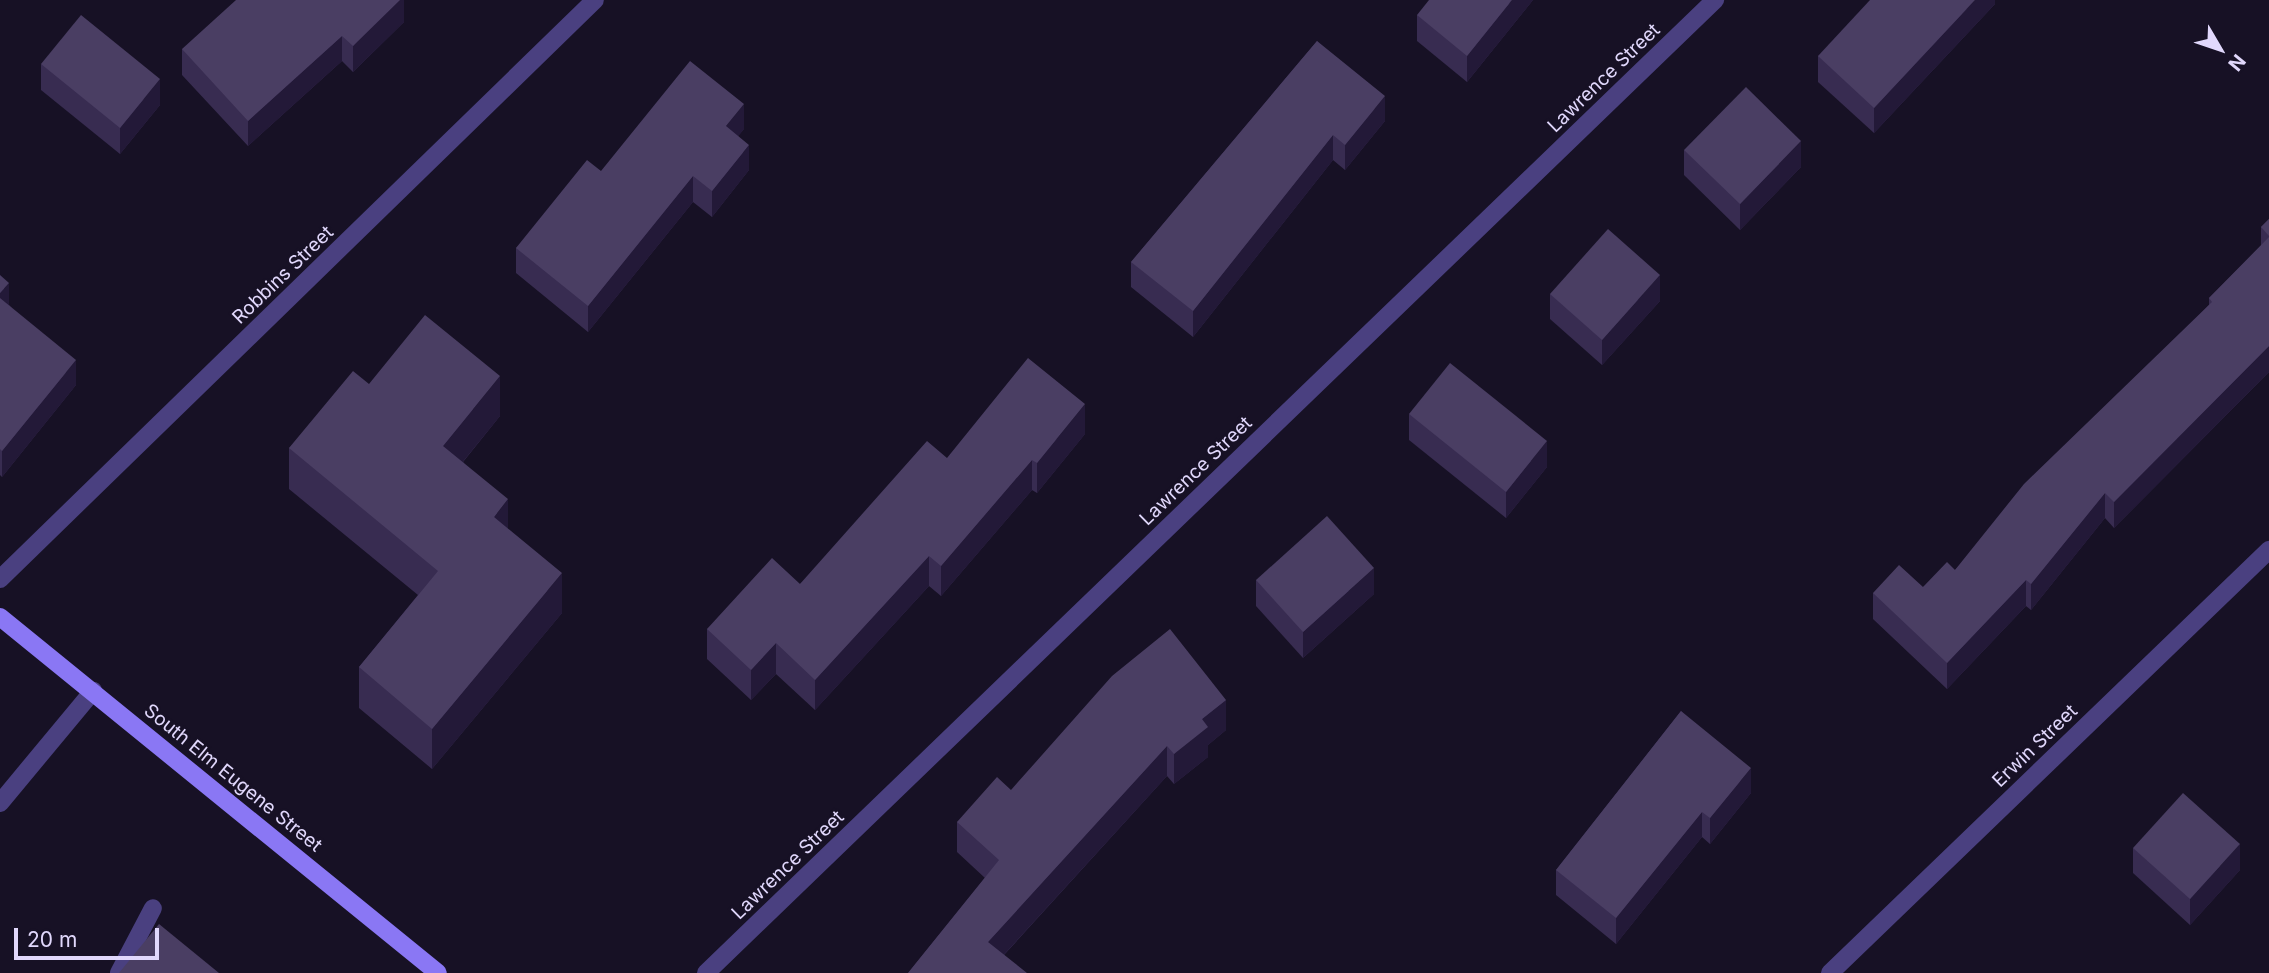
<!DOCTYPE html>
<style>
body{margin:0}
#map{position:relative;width:2269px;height:973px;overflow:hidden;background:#171125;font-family:Inter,sans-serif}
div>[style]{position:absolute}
.service>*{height:18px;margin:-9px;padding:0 9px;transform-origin:9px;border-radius:9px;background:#4a4080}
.minor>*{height:18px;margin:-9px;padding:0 9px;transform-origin:9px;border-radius:9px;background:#4a4080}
.secondary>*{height:18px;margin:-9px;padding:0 9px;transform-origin:9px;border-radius:9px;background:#8a77f4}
.wall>*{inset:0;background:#382c51}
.shaded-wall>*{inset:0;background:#231938}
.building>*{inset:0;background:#4a3e63}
span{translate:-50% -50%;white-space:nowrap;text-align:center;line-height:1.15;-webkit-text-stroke:5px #171125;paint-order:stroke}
.street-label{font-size:19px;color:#e1d8fc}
.north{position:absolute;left:2185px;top:14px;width:70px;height:70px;-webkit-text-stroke:5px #171125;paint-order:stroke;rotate:129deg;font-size:19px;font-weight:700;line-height:28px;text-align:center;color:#e1d8fc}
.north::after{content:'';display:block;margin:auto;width:24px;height:32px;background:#e1d8fc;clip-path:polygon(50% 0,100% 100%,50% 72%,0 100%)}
.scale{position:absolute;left:14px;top:928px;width:145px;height:32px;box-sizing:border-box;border:4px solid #e1d8fc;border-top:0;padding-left:9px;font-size:21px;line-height:24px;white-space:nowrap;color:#e1d8fc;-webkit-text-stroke:5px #171125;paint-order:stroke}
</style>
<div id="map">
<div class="service">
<div style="left:119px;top:973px;width:73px;rotate:-62.4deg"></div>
</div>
<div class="minor">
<div style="left:0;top:579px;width:830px;rotate:-44.22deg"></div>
<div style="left:0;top:803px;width:146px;rotate:-50.3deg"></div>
<div style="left:706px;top:973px;width:1402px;rotate:-43.96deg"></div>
<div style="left:1830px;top:973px;width:610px;rotate:-43.94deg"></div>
</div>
<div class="secondary">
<div style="left:0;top:617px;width:564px;rotate:39.1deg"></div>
</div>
<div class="wall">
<div style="clip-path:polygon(404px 0,404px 22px,353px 72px,342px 61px,248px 146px,182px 75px,182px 49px)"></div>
<div style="clip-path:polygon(1533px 0,1467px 82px,1417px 41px,1417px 15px)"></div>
<div style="clip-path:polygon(1995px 0,1995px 4px,1874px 133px,1818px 82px,1818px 56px)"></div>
<div style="clip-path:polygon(1317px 41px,1385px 121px,1345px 170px,1333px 160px,1193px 337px,1131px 287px,1131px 262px)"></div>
<div style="clip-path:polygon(41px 64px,160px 105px,120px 154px,41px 90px)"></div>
<div style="clip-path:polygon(744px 129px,738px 136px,749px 170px,712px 217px,693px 202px,588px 332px,516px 273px,516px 248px,601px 171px)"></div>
<div style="clip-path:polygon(1684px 150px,1801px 167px,1740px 230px,1684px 175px)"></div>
<div style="clip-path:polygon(2269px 219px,2269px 372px,2114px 528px,2105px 518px,2031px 610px,2026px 606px,1947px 689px,1873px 619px,1873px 593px,1923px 587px,1955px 570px,2209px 305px,2209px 298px,2261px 246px,2261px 227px)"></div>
<div style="clip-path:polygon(0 275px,9px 305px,76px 385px,2px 477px,0 475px)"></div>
<div style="clip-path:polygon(1550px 294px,1660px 301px,1602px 365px,1550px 319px)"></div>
<div style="clip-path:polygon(369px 384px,500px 416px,463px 462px,508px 529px,562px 613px,432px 769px,359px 708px,359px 667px,418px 595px,289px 489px,289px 448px)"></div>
<div style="clip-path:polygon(1409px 414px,1547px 467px,1506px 518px,1409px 440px)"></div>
<div style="clip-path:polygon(1085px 434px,1037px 493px,1032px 490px,941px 596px,929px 586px,815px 710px,776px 674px,751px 700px,707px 659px,707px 629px,800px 584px,947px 458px)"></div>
<div style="clip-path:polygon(1256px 580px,1374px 594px,1303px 658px,1256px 606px)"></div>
<div style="clip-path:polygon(1226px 700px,1226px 730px,1208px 745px,1208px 757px,1174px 784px,1167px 776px,1004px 955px,908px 973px,985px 878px,957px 852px,957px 822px,1011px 790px)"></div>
<div style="clip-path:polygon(1681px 711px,1751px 793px,1710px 844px,1702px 837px,1616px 944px,1556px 895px,1556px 870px)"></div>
<div style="clip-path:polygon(2133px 848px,2240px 870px,2190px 925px,2133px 873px)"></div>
</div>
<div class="shaded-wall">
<div style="clip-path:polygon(392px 0,404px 0,404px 22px,353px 72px,353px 46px)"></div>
<div style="clip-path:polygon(1512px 0,1533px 0,1467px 82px,1467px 56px)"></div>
<div style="clip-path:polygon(1975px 0,1995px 0,1995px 4px,1874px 133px,1874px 108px)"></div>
<div style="clip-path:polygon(342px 36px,342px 61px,248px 146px,248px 121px)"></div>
<div style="clip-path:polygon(160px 79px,160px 105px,120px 154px,120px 128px)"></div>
<div style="clip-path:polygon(1385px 96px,1385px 121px,1345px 170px,1345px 145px)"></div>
<div style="clip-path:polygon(744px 104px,744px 129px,726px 151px,726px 126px)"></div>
<div style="clip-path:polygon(1333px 135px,1333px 160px,1193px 337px,1193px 311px)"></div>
<div style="clip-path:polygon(1801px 141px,1801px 167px,1740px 230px,1740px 204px)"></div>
<div style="clip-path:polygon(749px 145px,749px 170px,712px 217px,712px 191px)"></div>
<div style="clip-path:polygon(693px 176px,693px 202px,588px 332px,588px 306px)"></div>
<div style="clip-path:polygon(1660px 275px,1660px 301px,1602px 365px,1602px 340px)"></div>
<div style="clip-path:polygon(9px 283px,9px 308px,0 319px,0 293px)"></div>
<div style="clip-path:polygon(2269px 346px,2269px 372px,2114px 528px,2114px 502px)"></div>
<div style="clip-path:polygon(76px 360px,76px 385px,2px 477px,2px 451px)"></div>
<div style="clip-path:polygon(500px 376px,500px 416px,443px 486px,443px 446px)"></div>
<div style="clip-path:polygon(1085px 404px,1085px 434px,1037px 493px,1037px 463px)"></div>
<div style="clip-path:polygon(1547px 441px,1547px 467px,1506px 518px,1506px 492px)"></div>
<div style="clip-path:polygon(1032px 460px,1032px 490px,941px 596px,941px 566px)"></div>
<div style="clip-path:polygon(2105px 493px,2105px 518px,2031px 610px,2031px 584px)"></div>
<div style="clip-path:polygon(508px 499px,508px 540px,494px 517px)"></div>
<div style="clip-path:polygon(929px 556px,929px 586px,815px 710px,815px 680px)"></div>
<div style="clip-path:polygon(1374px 568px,1374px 594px,1303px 658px,1303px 632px)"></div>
<div style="clip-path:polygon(562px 573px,562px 613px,432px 769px,432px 729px)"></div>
<div style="clip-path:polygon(2026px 580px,2026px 606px,1947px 689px,1947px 663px)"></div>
<div style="clip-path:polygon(776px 643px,776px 674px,751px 700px,751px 670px)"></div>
<div style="clip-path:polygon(1226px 700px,1226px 730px,1208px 745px,1208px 757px,1174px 784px,1174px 754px,1202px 719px)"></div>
<div style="clip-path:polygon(1167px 746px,1167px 776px,988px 972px,988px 942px)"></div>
<div style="clip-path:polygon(1751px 768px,1751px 793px,1710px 844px,1710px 818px)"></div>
<div style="clip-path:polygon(1702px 812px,1702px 837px,1616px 944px,1616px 918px)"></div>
<div style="clip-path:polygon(2240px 844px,2240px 870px,2190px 925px,2190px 899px)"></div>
</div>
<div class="building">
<div style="clip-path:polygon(236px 0,400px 0,353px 46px,342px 36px,248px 121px,182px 49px)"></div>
<div style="clip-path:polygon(1429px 0,1512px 0,1467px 56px,1417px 15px)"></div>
<div style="clip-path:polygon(1870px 0,1975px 0,1874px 108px,1818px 56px)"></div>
<div style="clip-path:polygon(81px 15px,160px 79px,120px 128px,41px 64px)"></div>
<div style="clip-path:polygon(1317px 41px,1385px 96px,1345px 145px,1333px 135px,1193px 311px,1131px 262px)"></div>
<div style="clip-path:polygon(690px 61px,744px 104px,726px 126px,749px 145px,712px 191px,693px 176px,588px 306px,516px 248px,587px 160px,601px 171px)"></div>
<div style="clip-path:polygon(1746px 87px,1801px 141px,1740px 204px,1684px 150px)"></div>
<div style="clip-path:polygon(2269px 219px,2269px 236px,2261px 227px)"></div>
<div style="clip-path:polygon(1608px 229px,1660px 275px,1602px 340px,1550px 294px)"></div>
<div style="clip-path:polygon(2269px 237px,2269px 346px,2114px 502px,2105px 493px,2031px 584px,2026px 580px,1947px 663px,1873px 593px,1899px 565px,1923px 587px,1947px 562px,1955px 570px,2024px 484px,2212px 302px,2209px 298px)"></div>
<div style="clip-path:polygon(0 275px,9px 283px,0 293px)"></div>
<div style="clip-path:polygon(0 298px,76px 360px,2px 451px,0 449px)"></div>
<div style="clip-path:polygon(425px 315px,500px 376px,443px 446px,508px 499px,494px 517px,562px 573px,432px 729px,359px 667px,438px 571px,289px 448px,353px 371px,369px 384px)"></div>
<div style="clip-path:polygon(1028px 358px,1085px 404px,1037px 463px,1032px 460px,941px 566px,929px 556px,815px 680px,776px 643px,751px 670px,707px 629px,772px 558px,800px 584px,927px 441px,947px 458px)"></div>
<div style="clip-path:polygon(1450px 363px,1547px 441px,1506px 492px,1409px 414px)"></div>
<div style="clip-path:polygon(1327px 516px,1374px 568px,1303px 632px,1256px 580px)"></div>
<div style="clip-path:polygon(1170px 629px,1226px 700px,1202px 719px,1208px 727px,1174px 754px,1167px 746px,988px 942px,1027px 973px,908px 973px,999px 860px,957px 822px,997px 777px,1011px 790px,1112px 676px)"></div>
<div style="clip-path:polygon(1681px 711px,1751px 768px,1710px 818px,1702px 812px,1616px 918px,1556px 870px)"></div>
<div style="clip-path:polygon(2183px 793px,2240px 844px,2190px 899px,2133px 848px)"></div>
<div style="clip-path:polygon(159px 924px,219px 973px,119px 973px)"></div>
</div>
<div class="street-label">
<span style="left:1604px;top:78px;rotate:-44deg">Lawrence Street</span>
<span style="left:283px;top:275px;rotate:-44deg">Robbins Street</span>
<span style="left:1196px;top:471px;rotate:-44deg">Lawrence Street</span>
<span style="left:2035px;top:746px;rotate:-44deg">Erwin Street</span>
<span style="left:233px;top:778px;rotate:39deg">South Elm Eugene Street</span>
<span style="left:788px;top:865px;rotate:-44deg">Lawrence Street</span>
</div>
<div class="north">N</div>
<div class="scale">20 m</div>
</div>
